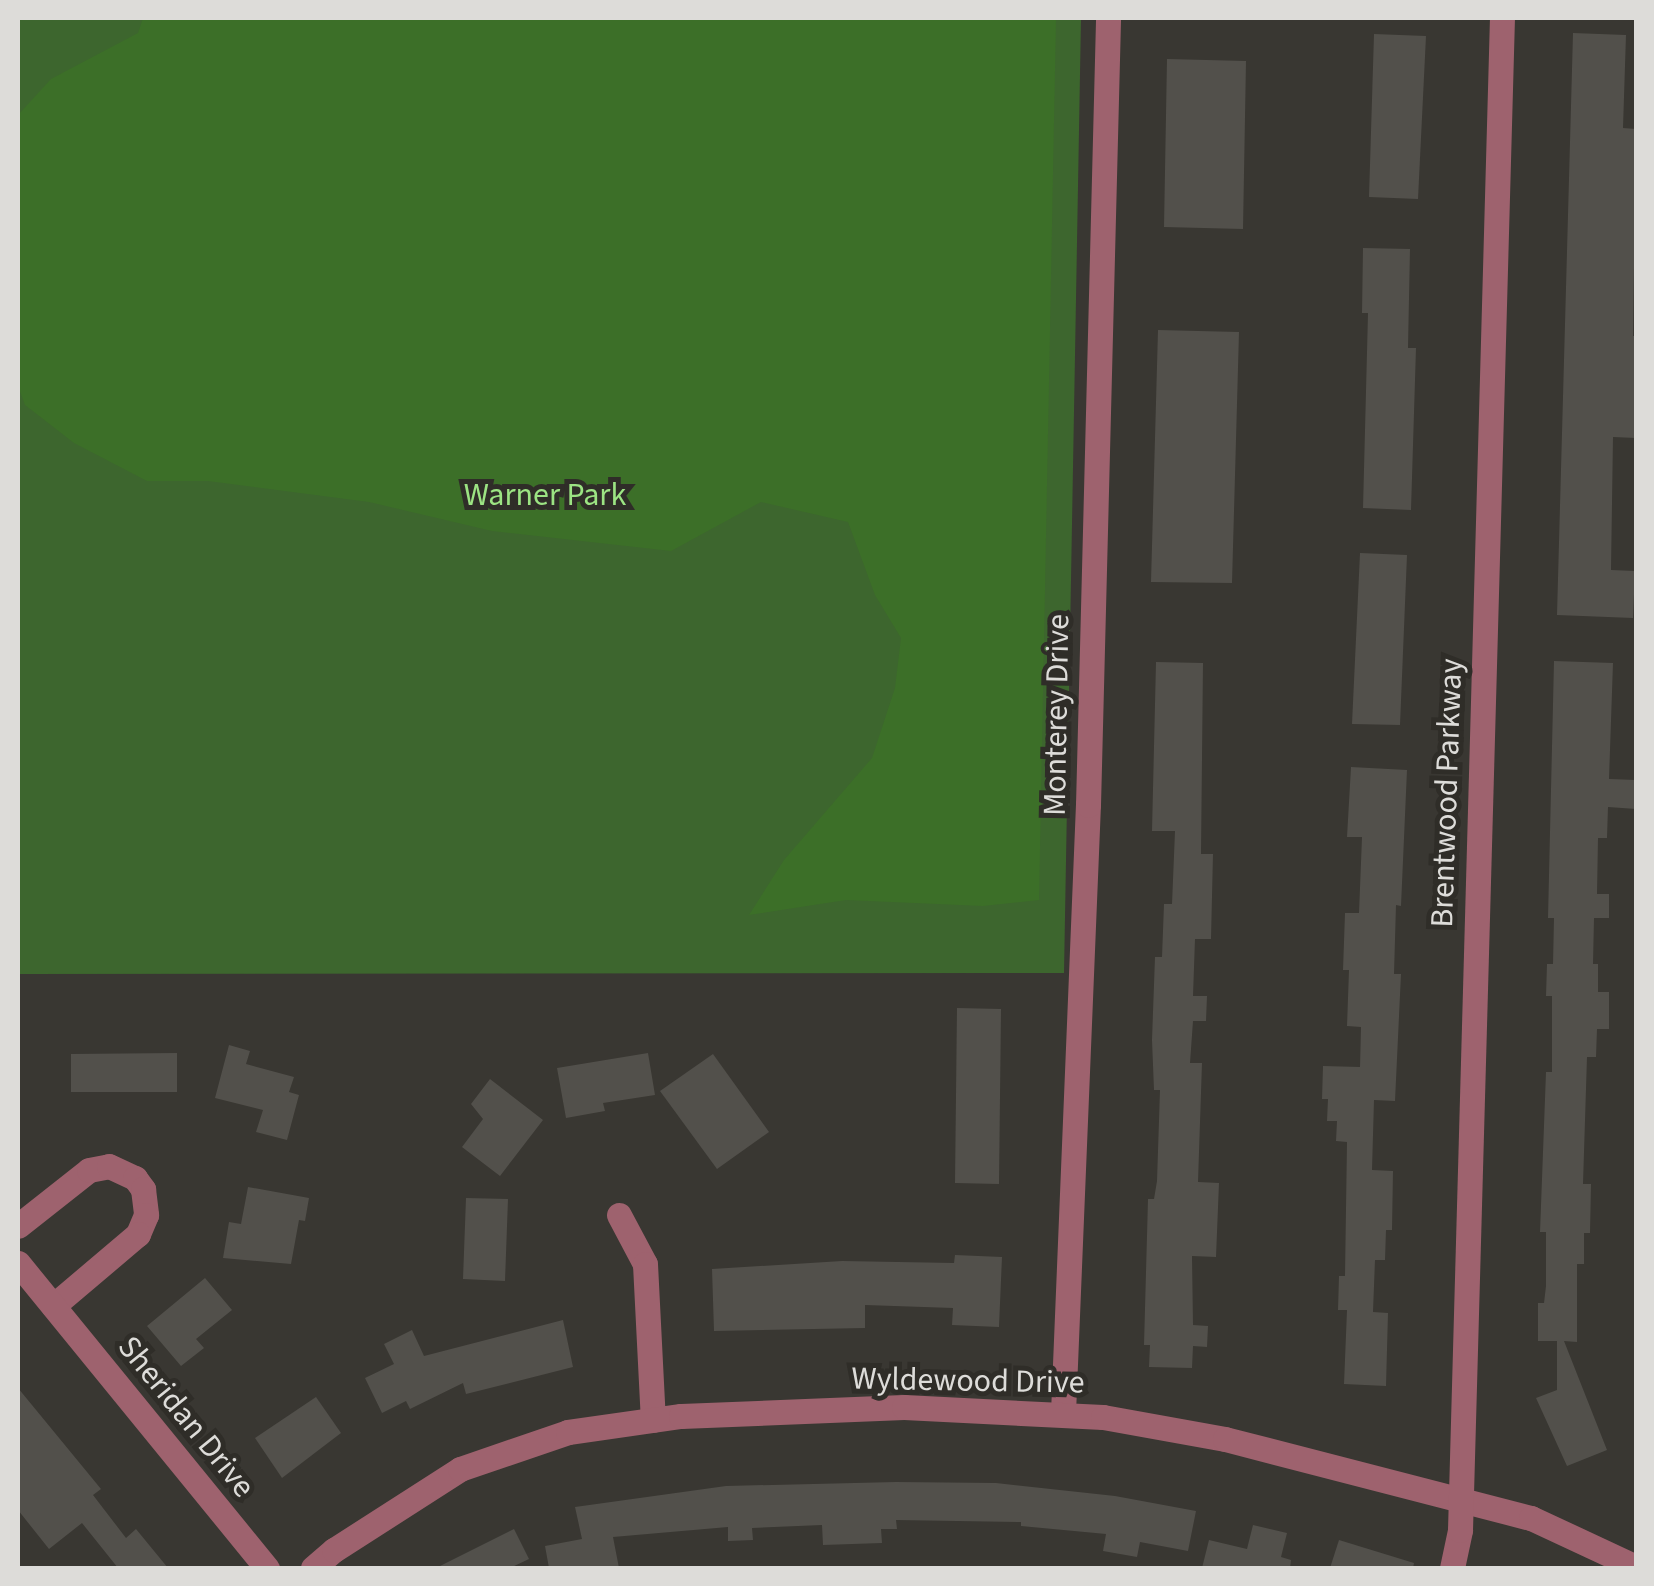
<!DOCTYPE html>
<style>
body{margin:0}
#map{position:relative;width:1654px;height:1586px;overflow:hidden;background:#393732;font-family:"Source Sans 3",sans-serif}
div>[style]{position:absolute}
.green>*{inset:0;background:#3d662e}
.forest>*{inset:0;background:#3c6f28}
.building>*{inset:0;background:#52504b}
.minor>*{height:25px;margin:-12.5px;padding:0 12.5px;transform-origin:12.5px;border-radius:12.5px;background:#9e626e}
span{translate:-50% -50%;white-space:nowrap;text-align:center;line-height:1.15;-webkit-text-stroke:10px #2f2d28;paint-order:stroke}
.park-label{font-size:32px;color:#9ce483}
.street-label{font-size:32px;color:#dddcd9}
.frame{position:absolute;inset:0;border:20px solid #dddcd9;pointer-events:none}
</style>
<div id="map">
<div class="green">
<div style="clip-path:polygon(18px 18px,1081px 18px,1064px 973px,18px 974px)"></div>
</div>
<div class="forest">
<div style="clip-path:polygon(143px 18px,1056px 18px,1039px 900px,983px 906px,846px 900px,749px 915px,784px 860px,872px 758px,895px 688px,901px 638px,875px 595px,848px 522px,761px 502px,671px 551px,492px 531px,369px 502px,208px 481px,147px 481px,74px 443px,25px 405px,18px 386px,18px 115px,51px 79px,138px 33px)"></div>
</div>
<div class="building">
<div style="clip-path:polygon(1573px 33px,1626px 35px,1623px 128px,1636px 129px,1633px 336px,1636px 336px,1636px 438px,1613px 437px,1611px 570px,1635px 571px,1633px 618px,1557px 615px)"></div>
<div style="clip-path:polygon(1374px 34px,1426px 36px,1418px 199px,1369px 197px)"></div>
<div style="clip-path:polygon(1167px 59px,1246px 61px,1243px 229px,1164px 227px)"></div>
<div style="clip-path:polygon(1363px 248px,1410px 249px,1408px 348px,1416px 348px,1411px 510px,1363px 508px,1368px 313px,1362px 313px)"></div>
<div style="clip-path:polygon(1158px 330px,1239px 332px,1232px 583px,1151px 582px)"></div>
<div style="clip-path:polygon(1360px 553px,1407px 555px,1400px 725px,1352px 724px)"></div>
<div style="clip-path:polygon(1554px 661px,1613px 663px,1609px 779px,1636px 780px,1636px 809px,1608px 807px,1607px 838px,1598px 838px,1597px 894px,1609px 894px,1609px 918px,1594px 918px,1593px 964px,1598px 964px,1598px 992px,1609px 992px,1609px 1029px,1597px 1029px,1596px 1057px,1587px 1057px,1583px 1184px,1591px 1184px,1590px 1233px,1584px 1233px,1584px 1264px,1577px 1264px,1577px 1342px,1564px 1341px,1607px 1450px,1567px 1466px,1536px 1398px,1557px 1390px,1557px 1341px,1538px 1341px,1538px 1303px,1544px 1303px,1546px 1286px,1546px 1232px,1540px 1232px,1546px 1072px,1552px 1072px,1552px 996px,1546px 996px,1547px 964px,1553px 964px,1554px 918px,1548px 918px)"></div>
<div style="clip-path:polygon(1156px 662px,1203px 663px,1201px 854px,1213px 854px,1211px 939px,1195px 939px,1193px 996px,1207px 996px,1206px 1021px,1193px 1021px,1190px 1063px,1202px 1063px,1198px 1182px,1219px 1183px,1216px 1257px,1192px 1256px,1193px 1325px,1208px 1326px,1207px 1347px,1193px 1346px,1192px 1368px,1149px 1367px,1150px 1345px,1144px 1345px,1148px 1199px,1154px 1199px,1157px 1181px,1160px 1090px,1154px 1090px,1152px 1040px,1155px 957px,1162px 957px,1164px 904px,1172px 904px,1175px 831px,1152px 831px)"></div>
<div style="clip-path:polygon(1351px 767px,1407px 770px,1401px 906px,1396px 905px,1394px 974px,1401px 974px,1395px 1101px,1374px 1100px,1372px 1170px,1393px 1171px,1392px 1230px,1386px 1230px,1385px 1260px,1375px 1260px,1373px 1312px,1388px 1313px,1386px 1386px,1344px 1384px,1347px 1310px,1338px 1310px,1339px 1276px,1345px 1276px,1347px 1142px,1336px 1141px,1337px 1121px,1327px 1121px,1328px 1099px,1322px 1099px,1323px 1066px,1360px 1067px,1361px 1027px,1347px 1026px,1349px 970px,1343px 970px,1345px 913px,1359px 913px,1362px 837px,1347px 837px)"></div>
<div style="clip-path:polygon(957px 1008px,1001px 1009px,999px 1184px,955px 1183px)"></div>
<div style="clip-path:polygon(229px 1045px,250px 1051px,246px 1064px,294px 1077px,289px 1092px,299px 1095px,287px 1140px,256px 1132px,263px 1110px,215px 1098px)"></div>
<div style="clip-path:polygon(177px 1053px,177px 1092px,71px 1092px,71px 1054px)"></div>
<div style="clip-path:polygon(648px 1053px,655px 1095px,603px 1103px,605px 1111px,566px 1118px,557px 1068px)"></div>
<div style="clip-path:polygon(713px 1054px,769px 1132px,717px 1169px,660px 1091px)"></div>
<div style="clip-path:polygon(490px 1079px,543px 1120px,500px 1176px,462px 1147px,483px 1119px,471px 1104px)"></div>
<div style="clip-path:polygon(248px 1187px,309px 1198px,305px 1221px,299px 1220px,291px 1264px,223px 1258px,229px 1222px,241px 1224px)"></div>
<div style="clip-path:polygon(466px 1198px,508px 1199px,505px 1281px,463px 1279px)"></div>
<div style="clip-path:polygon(955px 1255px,1002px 1257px,999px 1327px,952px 1325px,953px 1308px,865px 1305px,865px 1328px,714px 1331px,712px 1269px,842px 1261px,954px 1263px)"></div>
<div style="clip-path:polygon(205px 1278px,232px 1310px,196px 1339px,204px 1348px,181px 1366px,147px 1326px)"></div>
<div style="clip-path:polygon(563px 1320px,573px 1367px,466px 1394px,463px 1383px,410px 1409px,406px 1401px,382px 1413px,365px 1378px,394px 1364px,384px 1344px,412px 1330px,424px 1356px)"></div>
<div style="clip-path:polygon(18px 1388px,101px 1489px,93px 1495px,126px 1538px,136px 1529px,168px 1568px,118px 1568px,82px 1523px,49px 1549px,18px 1510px)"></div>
<div style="clip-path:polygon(316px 1397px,341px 1433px,282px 1478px,255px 1438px)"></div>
<div style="clip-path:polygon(896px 1482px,996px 1483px,1115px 1496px,1196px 1511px,1188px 1551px,1140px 1542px,1137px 1557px,1103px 1551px,1106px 1534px,1021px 1526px,1021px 1522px,896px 1520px,897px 1529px,881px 1529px,882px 1543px,823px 1545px,822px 1525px,752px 1528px,753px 1540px,728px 1541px,728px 1527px,613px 1537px,619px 1568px,549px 1568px,545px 1546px,582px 1539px,575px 1507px,726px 1486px)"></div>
<div style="clip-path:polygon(1253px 1525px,1287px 1533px,1281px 1557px,1291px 1560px,1290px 1568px,1202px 1568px,1209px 1540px,1247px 1549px)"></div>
<div style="clip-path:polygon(514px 1529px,529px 1559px,510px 1568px,436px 1568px)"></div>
<div style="clip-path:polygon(1339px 1540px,1414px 1563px,1413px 1568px,1330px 1568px)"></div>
</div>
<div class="minor">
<div style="left:619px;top:1215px;width:55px;rotate:62deg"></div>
<div style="left:645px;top:1264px;width:156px;rotate:87.1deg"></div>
<div style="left:18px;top:1226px;width:90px;rotate:-38.3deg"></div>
<div style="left:89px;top:1170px;width:20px;rotate:-11deg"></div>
<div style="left:109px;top:1166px;width:29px;rotate:25deg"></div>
<div style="left:135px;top:1178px;width:14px;rotate:54deg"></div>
<div style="left:143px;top:1189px;width:26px;rotate:83deg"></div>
<div style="left:146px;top:1215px;width:21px;rotate:113deg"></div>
<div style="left:138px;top:1234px;width:111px;rotate:139.7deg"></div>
<div style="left:18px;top:1263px;width:394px;rotate:50.8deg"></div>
<div style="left:1063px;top:1413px;width:609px;rotate:-87.65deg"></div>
<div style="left:1088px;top:805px;width:787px;rotate:-88.54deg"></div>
<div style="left:313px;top:1568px;width:28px;rotate:-41deg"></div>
<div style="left:334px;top:1550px;width:150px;rotate:-32.7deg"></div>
<div style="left:460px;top:1469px;width:114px;rotate:-18.9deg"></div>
<div style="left:568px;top:1432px;width:114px;rotate:-8.1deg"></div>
<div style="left:681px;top:1416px;width:223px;rotate:-2.3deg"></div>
<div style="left:904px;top:1407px;width:199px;rotate:2.9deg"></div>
<div style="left:1103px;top:1417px;width:124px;rotate:10.2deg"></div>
<div style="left:1225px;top:1439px;width:316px;rotate:14.5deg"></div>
<div style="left:1531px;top:1518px;width:116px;rotate:25deg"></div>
<div style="left:1452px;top:1568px;width:39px;rotate:-78deg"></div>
<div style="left:1460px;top:1530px;width:1513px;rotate:-88.41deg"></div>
</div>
<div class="park-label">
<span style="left:545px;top:495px">Warner Park</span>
</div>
<div class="street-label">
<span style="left:1057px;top:715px;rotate:-89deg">Monterey Drive</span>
<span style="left:1447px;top:793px;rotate:-88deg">Brentwood Parkway</span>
<span style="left:968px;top:1381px;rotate:1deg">Wyldewood Drive</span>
<span style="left:186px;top:1417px;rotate:51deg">Sheridan Drive</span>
</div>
<div class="frame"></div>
</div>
